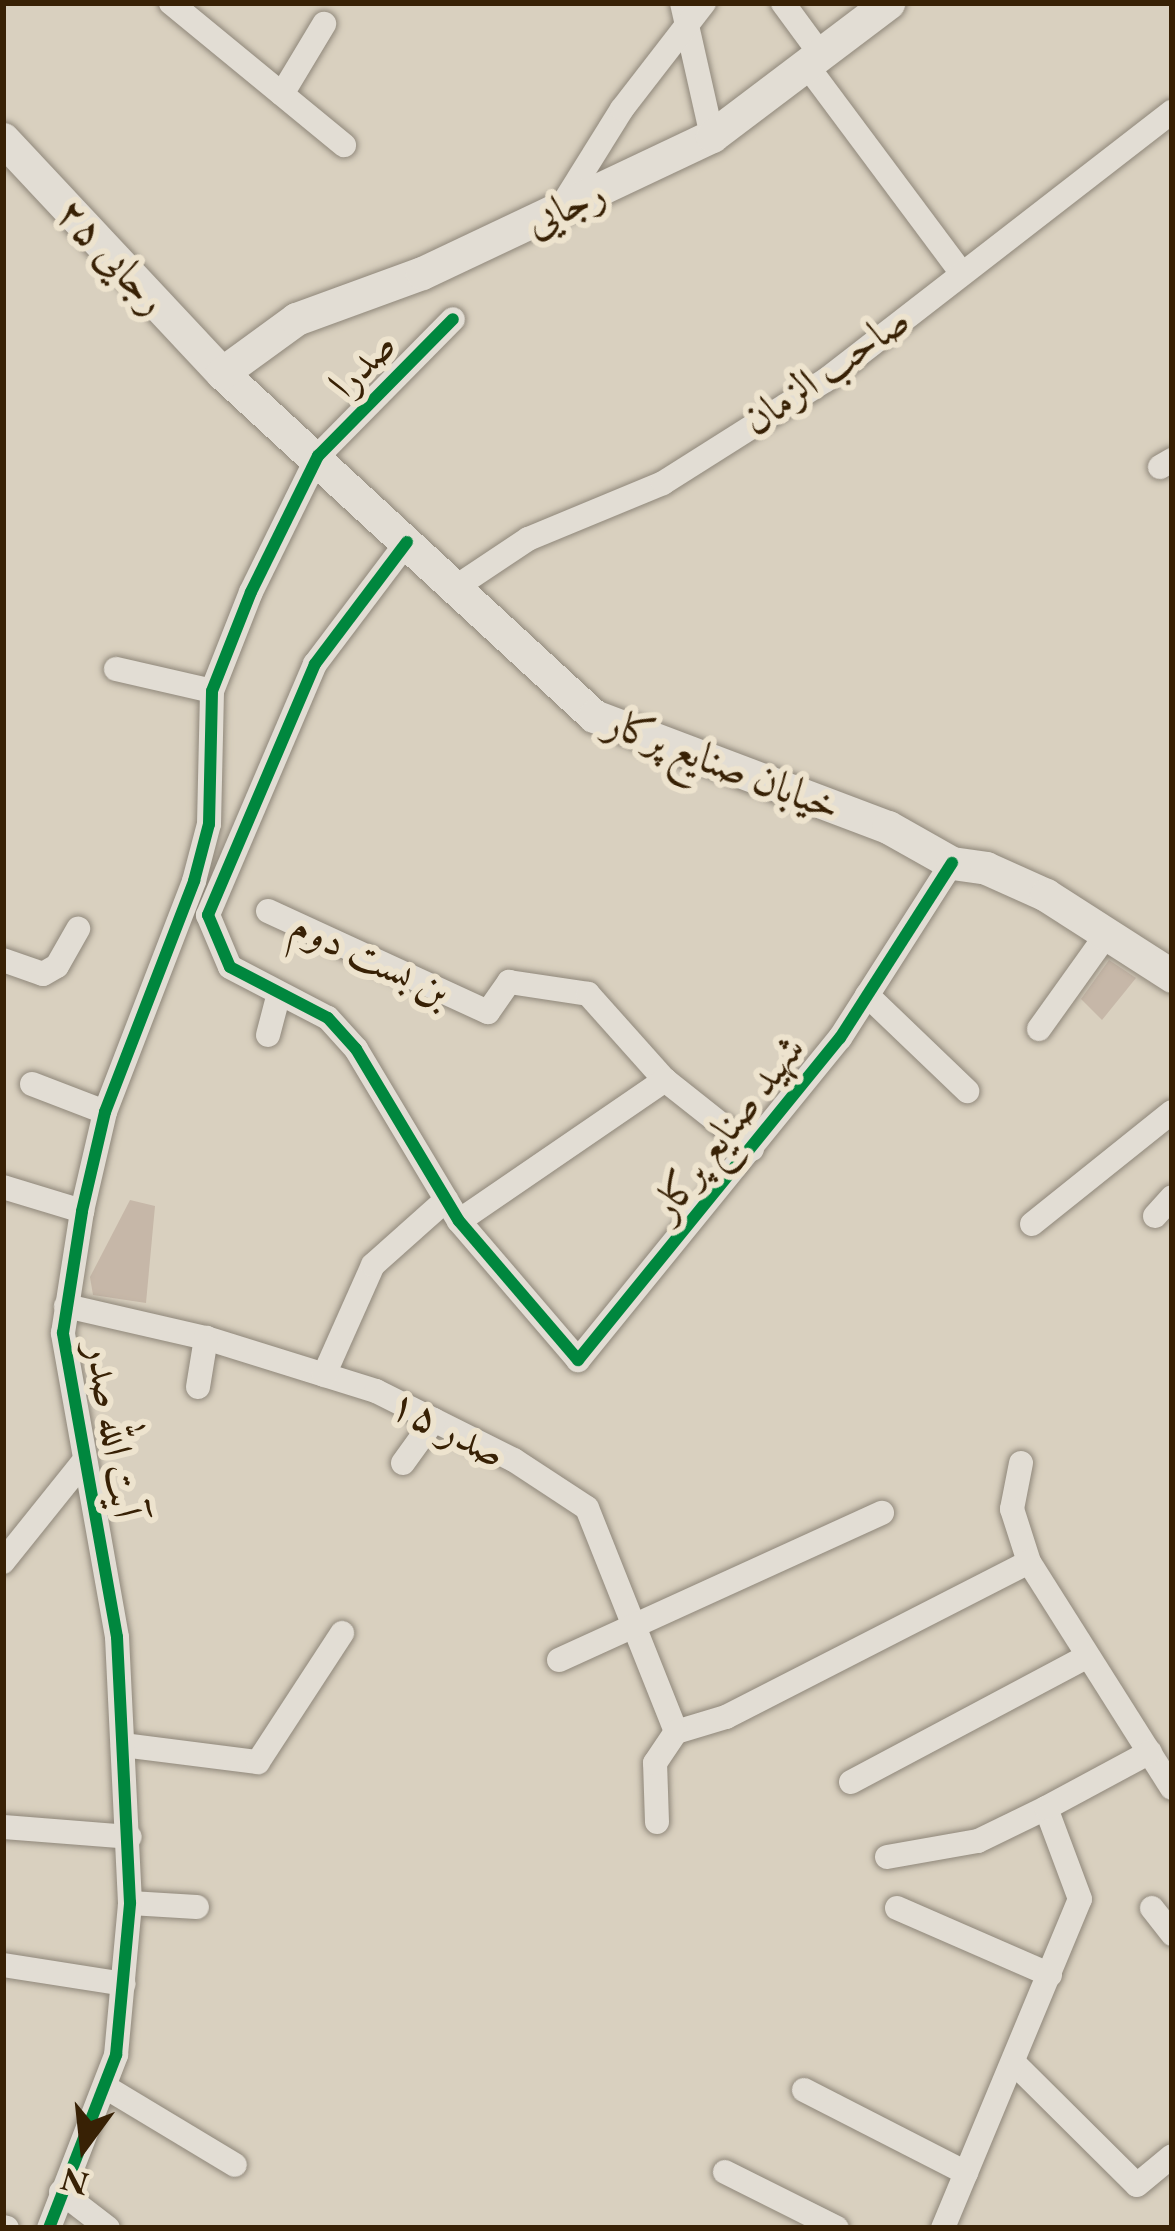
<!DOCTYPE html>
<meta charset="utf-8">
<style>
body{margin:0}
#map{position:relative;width:1175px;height:2231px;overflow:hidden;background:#d9d0bf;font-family:"EB Garamond",Amiri,serif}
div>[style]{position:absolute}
.building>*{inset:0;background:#c6b7a8}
.roads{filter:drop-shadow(0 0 3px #8f877a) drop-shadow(0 0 3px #8f877a)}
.minor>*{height:24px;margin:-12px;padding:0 12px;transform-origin:12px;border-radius:12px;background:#e2ddd4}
.tertiary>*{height:33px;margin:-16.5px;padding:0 16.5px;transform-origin:16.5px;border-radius:16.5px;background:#e2ddd4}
.cycleway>*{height:12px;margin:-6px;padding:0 6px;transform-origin:6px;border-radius:6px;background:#00873e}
span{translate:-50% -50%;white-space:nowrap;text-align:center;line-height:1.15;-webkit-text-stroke:12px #ede3ce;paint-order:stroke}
.street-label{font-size:42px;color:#382105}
.frame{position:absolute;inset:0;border:6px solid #382105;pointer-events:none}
.north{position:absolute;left:24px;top:2087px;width:120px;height:120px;-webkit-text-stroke:9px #ede3ce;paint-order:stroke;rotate:195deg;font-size:33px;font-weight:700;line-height:48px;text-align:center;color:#382105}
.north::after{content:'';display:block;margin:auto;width:42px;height:54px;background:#382105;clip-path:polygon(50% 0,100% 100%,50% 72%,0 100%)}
</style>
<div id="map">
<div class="building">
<div style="clip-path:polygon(1109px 960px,1136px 978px,1102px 1020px,1081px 999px)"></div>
<div style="clip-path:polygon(130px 1200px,155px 1206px,146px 1303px,93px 1295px,90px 1277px)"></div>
</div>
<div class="roads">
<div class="minor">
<div style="left:171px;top:3px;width:224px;rotate:39.4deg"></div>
<div style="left:682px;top:3px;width:136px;rotate:77.3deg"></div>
<div style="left:783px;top:3px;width:61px;rotate:53.7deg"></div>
<div style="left:805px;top:63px;width:261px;rotate:53.3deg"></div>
<div style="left:282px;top:94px;width:82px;rotate:-59deg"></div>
<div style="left:561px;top:207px;width:115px;rotate:-58.1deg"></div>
<div style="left:622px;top:109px;width:134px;rotate:-52.3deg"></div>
<div style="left:1160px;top:467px;width:14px;rotate:-30deg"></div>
<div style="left:407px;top:542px;width:153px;rotate:127deg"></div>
<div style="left:315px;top:664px;width:273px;rotate:113.1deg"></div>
<div style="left:208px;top:915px;width:56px;rotate:67.1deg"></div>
<div style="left:230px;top:967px;width:110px;rotate:27.5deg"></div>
<div style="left:328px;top:1018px;width:42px;rotate:47.9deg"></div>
<div style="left:356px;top:1049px;width:200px;rotate:59.1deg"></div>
<div style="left:459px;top:1221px;width:183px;rotate:49.4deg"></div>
<div style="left:578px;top:1360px;width:415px;rotate:-50.9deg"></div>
<div style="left:840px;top:1038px;width:208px;rotate:-57.4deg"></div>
<div style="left:456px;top:587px;width:87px;rotate:-33.7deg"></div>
<div style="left:528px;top:539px;width:146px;rotate:-22.5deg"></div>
<div style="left:663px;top:483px;width:193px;rotate:-32.3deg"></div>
<div style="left:826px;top:380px;width:438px;rotate:-37.8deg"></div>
<div style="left:116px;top:669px;width:98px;rotate:12.9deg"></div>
<div style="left:268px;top:911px;width:242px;rotate:24.7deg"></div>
<div style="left:488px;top:1012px;width:37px;rotate:-55deg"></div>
<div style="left:509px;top:982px;width:80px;rotate:8.6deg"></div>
<div style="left:588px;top:994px;width:115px;rotate:48.2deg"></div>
<div style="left:665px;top:1080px;width:111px;rotate:38.4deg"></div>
<div style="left:3px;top:960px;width:42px;rotate:19.3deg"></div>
<div style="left:43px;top:974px;width:16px;rotate:-30deg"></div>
<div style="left:57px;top:966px;width:43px;rotate:-60.4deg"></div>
<div style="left:867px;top:995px;width:139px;rotate:43.8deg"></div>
<div style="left:1039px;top:1029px;width:117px;rotate:-54.4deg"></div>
<div style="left:268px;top:1035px;width:43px;rotate:-75.3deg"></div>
<div style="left:32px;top:1084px;width:78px;rotate:21deg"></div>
<div style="left:3px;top:1187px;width:83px;rotate:16.9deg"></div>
<div style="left:1155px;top:1216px;width:25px;rotate:-48deg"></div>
<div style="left:459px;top:1221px;width:250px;rotate:-34.4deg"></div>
<div style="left:1032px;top:1224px;width:179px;rotate:-38.7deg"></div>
<div style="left:66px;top:1306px;width:144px;rotate:12.9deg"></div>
<div style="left:206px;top:1338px;width:178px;rotate:17.3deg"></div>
<div style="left:376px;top:1391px;width:154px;rotate:26.6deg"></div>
<div style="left:514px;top:1460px;width:87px;rotate:33.3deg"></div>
<div style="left:587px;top:1508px;width:241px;rotate:68.3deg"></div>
<div style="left:324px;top:1375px;width:120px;rotate:-66deg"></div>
<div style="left:373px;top:1265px;width:98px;rotate:-41.7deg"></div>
<div style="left:198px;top:1387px;width:50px;rotate:-80.7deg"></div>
<div style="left:403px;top:1463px;width:53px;rotate:-54.2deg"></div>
<div style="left:1021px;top:1463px;width:47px;rotate:101.1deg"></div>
<div style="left:1012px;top:1509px;width:56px;rotate:72.2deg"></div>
<div style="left:1029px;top:1562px;width:267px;rotate:57.7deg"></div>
<div style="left:3px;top:1562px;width:129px;rotate:-51.3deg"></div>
<div style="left:559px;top:1660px;width:355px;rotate:-24.5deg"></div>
<div style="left:676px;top:1732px;width:52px;rotate:-16.7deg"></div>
<div style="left:726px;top:1717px;width:340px;rotate:-27.1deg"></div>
<div style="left:123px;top:1745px;width:136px;rotate:7.2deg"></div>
<div style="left:258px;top:1762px;width:154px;rotate:-56.9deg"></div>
<div style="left:851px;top:1782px;width:266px;rotate:-28deg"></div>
<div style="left:657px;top:1822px;width:59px;rotate:-91.9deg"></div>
<div style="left:655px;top:1763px;width:37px;rotate:-56deg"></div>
<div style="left:3px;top:1827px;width:127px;rotate:4.5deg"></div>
<div style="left:887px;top:1857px;width:92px;rotate:-10deg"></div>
<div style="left:978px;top:1841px;width:76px;rotate:-25.9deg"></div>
<div style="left:130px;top:1903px;width:67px;rotate:3.4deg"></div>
<div style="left:897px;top:1908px;width:167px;rotate:23.6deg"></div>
<div style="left:1152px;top:1908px;width:33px;rotate:52deg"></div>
<div style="left:3px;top:1965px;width:122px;rotate:8.9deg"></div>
<div style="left:1016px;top:2065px;width:170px;rotate:44.8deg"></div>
<div style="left:1137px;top:2185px;width:45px;rotate:-39.6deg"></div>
<div style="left:107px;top:2088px;width:149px;rotate:31deg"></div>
<div style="left:804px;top:2090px;width:182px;rotate:27.1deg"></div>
<div style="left:725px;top:2172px;width:125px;rotate:26.6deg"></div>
<div style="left:61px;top:2192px;width:59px;rotate:37.5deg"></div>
<div style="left:3px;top:2227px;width:4px;rotate:14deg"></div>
<div style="left:49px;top:2228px;width:186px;rotate:-68.8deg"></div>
<div style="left:116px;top:2055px;width:153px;rotate:-84.7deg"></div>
<div style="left:130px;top:1903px;width:266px;rotate:-92.8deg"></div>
<div style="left:117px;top:1637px;width:309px;rotate:-100.1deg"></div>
<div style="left:63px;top:1333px;width:123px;rotate:-81.1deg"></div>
<div style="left:82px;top:1211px;width:102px;rotate:-76.9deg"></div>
<div style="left:105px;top:1112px;width:248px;rotate:-68.9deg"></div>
<div style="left:194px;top:881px;width:59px;rotate:-75.3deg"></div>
<div style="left:209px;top:824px;width:133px;rotate:-88.7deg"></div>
<div style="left:212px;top:691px;width:106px;rotate:-68.5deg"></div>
<div style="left:251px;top:592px;width:152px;rotate:-63.8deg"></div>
<div style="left:318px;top:456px;width:192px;rotate:-45.4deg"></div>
<div style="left:943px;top:2228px;width:356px;rotate:-67.4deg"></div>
<div style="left:1080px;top:1899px;width:97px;rotate:-110.5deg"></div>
<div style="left:1046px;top:1808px;width:118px;rotate:-28.3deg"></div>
</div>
<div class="tertiary">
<div style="left:3px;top:139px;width:320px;rotate:46.9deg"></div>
<div style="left:222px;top:373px;width:506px;rotate:42.68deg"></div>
<div style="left:594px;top:716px;width:314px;rotate:20.7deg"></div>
<div style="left:888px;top:827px;width:73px;rotate:29.4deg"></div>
<div style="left:952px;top:863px;width:34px;rotate:8deg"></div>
<div style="left:986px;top:868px;width:66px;rotate:24.2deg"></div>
<div style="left:1046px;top:895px;width:150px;rotate:32.7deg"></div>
<div style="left:222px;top:373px;width:92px;rotate:-36.1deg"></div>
<div style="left:296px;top:319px;width:134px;rotate:-20.1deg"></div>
<div style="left:422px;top:273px;width:321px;rotate:-25.3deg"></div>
<div style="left:712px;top:136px;width:221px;rotate:-37.1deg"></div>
</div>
</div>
<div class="cycleway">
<div style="left:407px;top:542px;width:153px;rotate:127deg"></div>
<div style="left:315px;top:664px;width:273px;rotate:113.1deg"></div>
<div style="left:208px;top:915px;width:56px;rotate:67.1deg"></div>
<div style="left:230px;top:967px;width:110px;rotate:27.5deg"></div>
<div style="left:328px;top:1018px;width:42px;rotate:47.9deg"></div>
<div style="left:356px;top:1049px;width:200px;rotate:59.1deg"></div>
<div style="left:459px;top:1221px;width:183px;rotate:49.4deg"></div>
<div style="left:578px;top:1360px;width:415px;rotate:-50.9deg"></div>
<div style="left:840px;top:1038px;width:208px;rotate:-57.4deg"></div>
<div style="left:49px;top:2228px;width:186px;rotate:-68.8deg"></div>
<div style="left:116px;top:2055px;width:153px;rotate:-84.7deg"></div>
<div style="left:130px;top:1903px;width:266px;rotate:-92.8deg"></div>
<div style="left:117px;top:1637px;width:309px;rotate:-100.1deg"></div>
<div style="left:63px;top:1333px;width:123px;rotate:-81.1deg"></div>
<div style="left:82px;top:1211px;width:102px;rotate:-76.9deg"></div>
<div style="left:105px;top:1112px;width:248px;rotate:-68.9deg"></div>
<div style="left:194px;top:881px;width:59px;rotate:-75.3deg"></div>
<div style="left:209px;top:824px;width:133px;rotate:-88.7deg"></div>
<div style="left:212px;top:691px;width:106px;rotate:-68.5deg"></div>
<div style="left:251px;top:592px;width:152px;rotate:-63.8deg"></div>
<div style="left:318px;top:456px;width:192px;rotate:-45.4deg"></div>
</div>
<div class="street-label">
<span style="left:565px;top:207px;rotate:-25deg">رجایی</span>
<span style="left:112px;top:256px;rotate:47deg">رجایی ۲۵</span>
<span style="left:362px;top:364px;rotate:-46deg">صدرا</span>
<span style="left:826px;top:370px;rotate:-35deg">صاحب الزمان</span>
<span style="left:723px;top:764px;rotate:21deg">خیابان صنایع پرکار</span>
<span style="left:371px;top:958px;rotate:25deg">بن بست دوم</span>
<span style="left:727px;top:1127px;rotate:-52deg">شهید صنایع پرکار</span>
<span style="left:448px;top:1428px;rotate:27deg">صدر ۱۵</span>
<span style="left:114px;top:1430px;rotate:81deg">آیت الله صدر</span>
</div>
<div class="frame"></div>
<div class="north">N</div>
</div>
